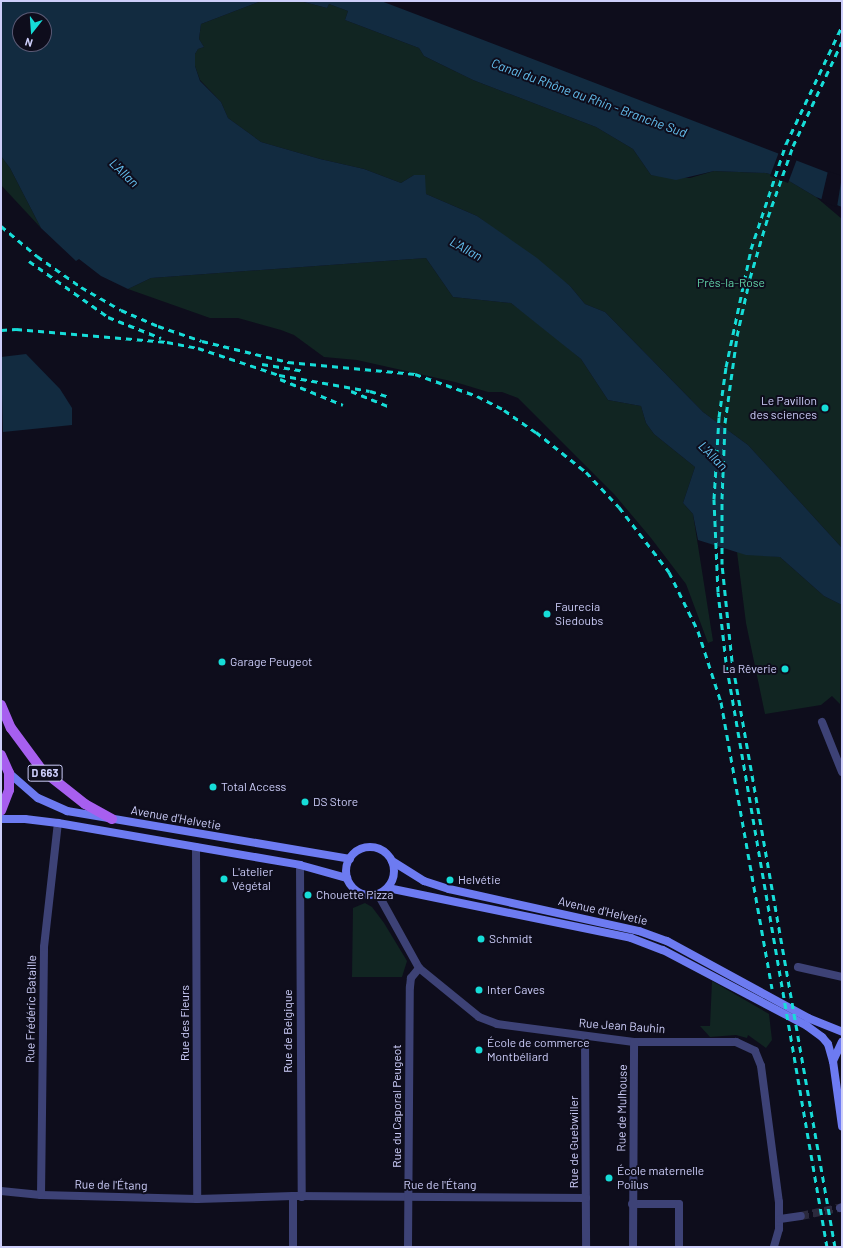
<!DOCTYPE html>
<meta charset="utf-8">
<style>
body{margin:0}
#map{position:relative;width:843px;height:1248px;overflow:hidden;background:#0e0d1c;font-family:Barlow,sans-serif}
div>[style]{position:absolute}
.green>*{inset:0;background:#112522}
.water>*{inset:0;background:#122b40}
.pier>*{inset:0;background:#0e0d1c}
.minor-tunnel>*{height:8px;margin-top:-4px;transform-origin:0;background:repeating-linear-gradient(90deg,#2b2a3d 0 8px,transparent 0 12px)}
.minor>*{height:8px;margin:-4px;padding:0 4px;transform-origin:4px;border-radius:4px;background:#3d4276}
.secondary>*{height:8px;margin:-4px;padding:0 4px;transform-origin:4px;border-radius:4px;background:#6d7bf1}
.secondary>.ring{margin:-4px;padding:0;box-sizing:content-box;background:none;border:8px solid #6d7bf1;border-radius:50%}
.primary>*{height:10px;margin:-5px;padding:0 5px;transform-origin:5px;border-radius:5px;background:#a75fef}
.rail>*{height:3px;margin-top:-1.5px;transform-origin:0;background:repeating-linear-gradient(90deg,#16ddd8 0 6px,transparent 0 11px)}
.dots>*{width:11px;height:11px;translate:-50% -50%;box-sizing:border-box;border:2px solid #0e0d1c;border-radius:50%}
span{translate:-50% -50%;white-space:nowrap;text-align:center;line-height:1.15;-webkit-text-stroke:4px #0e0d1c;paint-order:stroke}
.shield-label span{padding:1px 3px;background:#0e0d1c;border:1px solid;border-radius:3px;-webkit-text-stroke-width:0}
.shield-label{font-size:11px;color:#cdcefa;font-weight:700}
.park-label{font-size:12px;color:#61d2a7}
.poi-label{font-size:12px;color:#cdcefa}
.right{translate:-100% -50%;text-align:right}
.left{translate:0 -50%;text-align:left}
.street-label{font-size:12px;color:#cdcefa}
.water-label{font-size:13px;color:#65c1f0;font-style:italic}
.frame{position:absolute;inset:0;border:2px solid #cdcefa;pointer-events:none}
.north{position:absolute;left:12px;top:12px;width:40px;height:40px;box-sizing:border-box;background:#0e0d1c;border:1px solid #5a5a75;border-radius:50%;rotate:197deg;font-size:11px;font-weight:700;line-height:16px;text-align:center;color:#cdcefa}
.north::after{content:'';display:block;margin:auto;width:14px;height:18px;background:#16ddd8;clip-path:polygon(50% 0,100% 100%,50% 72%,0 100%)}
</style>
<div id="map">
<div class="green">
<div style="clip-path:polygon(261px 1px,300px 1px,327px 8px,329px 4px,348px 11px,345px 20px,419px 48px,424px 56px,473px 80px,596px 127px,633px 149px,651px 175px,690px 178px,714px 171px,766px 173px,784px 178px,816px 197px,842px 219px,842px 548px,748px 445px,703px 412px,605px 312px,585px 304px,570px 286px,477px 216px,426px 194px,414px 175px,401px 183px,364px 169px,320px 159px,261px 142px,228px 118px,221px 102px,200px 80px,195px 66px,195px 54px,198px 49px,204px 47px,199px 39px,201px 24px)"></div>
<div style="clip-path:polygon(1px 156px,10px 168px,41px 228px,1px 185px)"></div>
<div style="clip-path:polygon(426px 258px,453px 297px,511px 303px,542px 326px,581px 359px,608px 400px,641px 406px,646px 423px,654px 434px,695px 467px,683px 503px,693px 514px,713px 641px,708px 643px,686px 584px,651px 538px,614px 494px,518px 398px,502px 392px,488px 392px,455px 382px,357px 360px,324px 357px,294px 335px,281px 330px,238px 318px,210px 318px,128px 289px,151px 278px)"></div>
<div style="clip-path:polygon(737px 552px,780px 557px,824px 596px,842px 605px,840px 704px,832px 696px,821px 705px,765px 714px,746px 623px)"></div>
<div style="clip-path:polygon(365px 903px,372px 907px,384px 923px,407px 961px,402px 977px,352px 977px,353px 908px)"></div>
<div style="clip-path:polygon(712px 981px,769px 1014px,772px 1040px,766px 1048px,748px 1035px,747px 1038px,736px 1035px,710px 1037px,700px 1026px,710px 1026px)"></div>
</div>
<div class="water">
<div style="clip-path:polygon(evenodd,1px 1px,261px 1px,201px 24px,199px 39px,204px 47px,198px 49px,195px 54px,195px 66px,200px 81px,221px 102px,228px 118px,261px 142px,320px 159px,364px 169px,401px 183px,414px 175px,425px 175px,426px 194px,477px 216px,537px 258px,570px 286px,585px 304px,605px 312px,703px 412px,748px 445px,842px 548px,842px 605px,824px 596px,780px 557px,746px 555px,698px 540px,693px 514px,683px 503px,695px 467px,654px 434px,646px 423px,641px 406px,608px 400px,581px 359px,511px 303px,453px 297px,426px 258px,151px 278px,128px 289px,101px 276px,79px 259px,76px 261px,41px 228px,10px 168px,1px 156px,1px 1px,20px 20px,44px 20px,44px 44px,20px 44px,20px 20px)"></div>
<div style="clip-path:polygon(300px 1px,381px 1px,431px 20px,842px 178px,842px 207px,816px 197px,784px 178px,766px 173px,714px 171px,676px 180px,651px 175px,633px 149px,596px 127px,473px 80px,424px 56px,419px 48px,345px 20px,348px 11px,329px 4px,327px 8px)"></div>
<div style="clip-path:polygon(26px 354px,60px 389px,72px 408px,72px 425px,3px 432px,1px 357px)"></div>
</div>
<div class="pier">
<div style="clip-path:polygon(779px 152px,797px 159px,788px 183px,770px 176px)"></div>
<div style="clip-path:polygon(828px 171px,842px 176px,837px 207px,821px 201px)"></div>
</div>
<div class="minor-tunnel">
<div style="left:801px;top:1216px;width:40px;rotate:-12deg"></div>
</div>
<div class="minor">
<div style="left:822px;top:722px;width:54px;rotate:68.2deg"></div>
<div style="left:196px;top:847px;width:352px;rotate:89.8deg"></div>
<div style="left:300px;top:865px;width:332px;rotate:89.7deg"></div>
<div style="left:378px;top:894px;width:85px;rotate:61deg"></div>
<div style="left:419px;top:968px;width:77px;rotate:39.2deg"></div>
<div style="left:479px;top:1017px;width:19px;rotate:21deg"></div>
<div style="left:497px;top:1024px;width:138px;rotate:7.5deg"></div>
<div style="left:634px;top:1042px;width:102px"></div>
<div style="left:736px;top:1042px;width:21px;rotate:25deg"></div>
<div style="left:755px;top:1051px;width:16px;rotate:68deg"></div>
<div style="left:761px;top:1066px;width:137px;rotate:82.5deg"></div>
<div style="left:779px;top:1202px;width:27px;rotate:90deg"></div>
<div style="left:779px;top:1229px;width:19px;rotate:106deg"></div>
<div style="left:798px;top:967px;width:45px;rotate:12.8deg"></div>
<div style="left:585px;top:1036px;width:211px;rotate:89.7deg"></div>
<div style="left:1px;top:1191px;width:40px;rotate:5.7deg"></div>
<div style="left:41px;top:1195px;width:156px;rotate:1.5deg"></div>
<div style="left:197px;top:1199px;width:96px;rotate:-1.8deg"></div>
<div style="left:293px;top:1196px;width:293px;rotate:0.4deg"></div>
<div style="left:41px;top:1195px;width:248px;rotate:-89.3deg"></div>
<div style="left:44px;top:947px;width:125px;rotate:-83.6deg"></div>
<div style="left:632px;top:1204px;width:47px"></div>
<div style="left:679px;top:1204px;width:43px;rotate:90deg"></div>
<div style="left:840px;top:1208px;width:2px;rotate:-27deg"></div>
<div style="left:780px;top:1219px;width:21px;rotate:-8deg"></div>
<div style="left:293px;top:1247px;width:51px;rotate:-90deg"></div>
<div style="left:408px;top:1247px;width:260px;rotate:-89.6deg"></div>
<div style="left:410px;top:987px;width:9px;rotate:-84deg"></div>
<div style="left:411px;top:978px;width:13px;rotate:-51deg"></div>
<div style="left:633px;top:1247px;width:205px;rotate:-89.7deg"></div>
</div>
<div class="secondary">
<div style="left:9px;top:773px;width:38px;rotate:41deg"></div>
<div style="left:38px;top:798px;width:32px;rotate:24deg"></div>
<div style="left:67px;top:811px;width:287px;rotate:9.6deg"></div>
<div style="left:1px;top:819px;width:24px"></div>
<div style="left:25px;top:819px;width:33px;rotate:7deg"></div>
<div style="left:58px;top:823px;width:246px;rotate:9.8deg"></div>
<div style="left:300px;top:865px;width:49px;rotate:15.5deg"></div>
<div class="ring" style="left:346px;top:847px;width:40px;height:40px"></div>
<div style="left:392px;top:861px;width:38px;rotate:32deg"></div>
<div style="left:424px;top:881px;width:26px;rotate:18deg"></div>
<div style="left:449px;top:889px;width:195px;rotate:12.5deg"></div>
<div style="left:639px;top:931px;width:30px;rotate:20deg"></div>
<div style="left:667px;top:941px;width:161px;rotate:28.6deg"></div>
<div style="left:808px;top:1018px;width:37px;rotate:22deg"></div>
<div style="left:388px;top:888px;width:248px;rotate:11.6deg"></div>
<div style="left:631px;top:938px;width:34px;rotate:21deg"></div>
<div style="left:663px;top:950px;width:163px;rotate:27.8deg"></div>
<div style="left:807px;top:1026px;width:19px;rotate:36deg"></div>
<div style="left:822px;top:1037px;width:9px;rotate:49deg"></div>
<div style="left:828px;top:1044px;width:18px;rotate:74deg"></div>
<div style="left:833px;top:1061px;width:66px;rotate:82.1deg"></div>
<div style="left:833px;top:1061px;width:21px;rotate:-65deg"></div>
</div>
<div class="primary">
<div style="left:1px;top:705px;width:25px;rotate:67deg"></div>
<div style="left:11px;top:728px;width:52px;rotate:53.6deg"></div>
<div style="left:42px;top:770px;width:55px;rotate:38.3deg"></div>
<div style="left:85px;top:804px;width:31px;rotate:29deg"></div>
<div style="left:1px;top:755px;width:20px;rotate:66deg"></div>
<div style="left:9px;top:773px;width:17px;rotate:90deg"></div>
<div style="left:9px;top:790px;width:22px;rotate:111deg"></div>
</div>
<div class="rail">
<div style="left:1px;top:226px;width:47px;rotate:39.8deg"></div>
<div style="left:37px;top:256px;width:54px;rotate:35.2deg"></div>
<div style="left:81px;top:287px;width:46px;rotate:29.9deg"></div>
<div style="left:121px;top:310px;width:40px;rotate:23.4deg"></div>
<div style="left:158px;top:326px;width:46px;rotate:18.8deg"></div>
<div style="left:202px;top:341px;width:89px;rotate:13.7deg"></div>
<div style="left:288px;top:362px;width:128px;rotate:5.4deg"></div>
<div style="left:415px;top:374px;width:66px;rotate:19.5deg"></div>
<div style="left:477px;top:396px;width:30px;rotate:27deg"></div>
<div style="left:504px;top:410px;width:39px;rotate:35deg"></div>
<div style="left:536px;top:432px;width:64px;rotate:38.7deg"></div>
<div style="left:586px;top:472px;width:48px;rotate:46.7deg"></div>
<div style="left:619px;top:507px;width:82px;rotate:52.4deg"></div>
<div style="left:669px;top:572px;width:66px;rotate:63.8deg"></div>
<div style="left:698px;top:631px;width:75px;rotate:72.1deg"></div>
<div style="left:721px;top:702px;width:291px;rotate:79.9deg"></div>
<div style="left:29px;top:261px;width:97px;rotate:35.3deg"></div>
<div style="left:108px;top:317px;width:57px;rotate:21.6deg"></div>
<div style="left:1px;top:330px;width:15px;rotate:-4deg"></div>
<div style="left:16px;top:329px;width:152px;rotate:4.9deg"></div>
<div style="left:167px;top:342px;width:32px;rotate:11deg"></div>
<div style="left:198px;top:348px;width:85px;rotate:18.4deg"></div>
<div style="left:279px;top:375px;width:92px;rotate:10deg"></div>
<div style="left:370px;top:391px;width:21px;rotate:17deg"></div>
<div style="left:262px;top:364px;width:43px;rotate:9.5deg"></div>
<div style="left:280px;top:379px;width:68px;rotate:22.4deg"></div>
<div style="left:351px;top:391px;width:42px;rotate:22.3deg"></div>
<div style="left:827px;top:1247px;width:594px;rotate:-99.8deg"></div>
<div style="left:726px;top:662px;width:70px;rotate:-96.5deg"></div>
<div style="left:718px;top:592px;width:93px;rotate:-92.5deg"></div>
<div style="left:714px;top:499px;width:82px;rotate:-86.5deg"></div>
<div style="left:719px;top:417px;width:50px;rotate:-82deg"></div>
<div style="left:726px;top:367px;width:121px;rotate:-78deg"></div>
<div style="left:751px;top:249px;width:111px;rotate:-71.6deg"></div>
<div style="left:786px;top:144px;width:131px;rotate:-64.6deg"></div>
<div style="left:835px;top:1247px;width:595px;rotate:-99.97deg"></div>
<div style="left:732px;top:661px;width:98px;rotate:-95.9deg"></div>
<div style="left:722px;top:564px;width:65px;rotate:-90deg"></div>
<div style="left:722px;top:499px;width:76px;rotate:-87.7deg"></div>
<div style="left:725px;top:423px;width:88px;rotate:-82.1deg"></div>
<div style="left:737px;top:336px;width:59px;rotate:-77.4deg"></div>
<div style="left:750px;top:278px;width:64px;rotate:-73.6deg"></div>
<div style="left:768px;top:217px;width:75px;rotate:-70.6deg"></div>
<div style="left:793px;top:146px;width:115px;rotate:-64.8deg"></div>
</div>
<div class="dots">
<div style="left:825px;top:408px;background:#16ddd8"></div>
<div style="left:547px;top:614px;background:#16ddd8"></div>
<div style="left:222px;top:662px;background:#16ddd8"></div>
<div style="left:785px;top:669px;background:#16ddd8"></div>
<div style="left:213px;top:787px;background:#16ddd8"></div>
<div style="left:305px;top:802px;background:#16ddd8"></div>
<div style="left:224px;top:879px;background:#16ddd8"></div>
<div style="left:450px;top:880px;background:#16ddd8"></div>
<div style="left:308px;top:895px;background:#16ddd8"></div>
<div style="left:481px;top:939px;background:#16ddd8"></div>
<div style="left:479px;top:990px;background:#16ddd8"></div>
<div style="left:479px;top:1050px;background:#16ddd8"></div>
<div style="left:609px;top:1178px;background:#16ddd8"></div>
</div>
<div class="shield-label">
<span style="left:45px;top:773px">D 663</span>
</div>
<div class="park-label">
<span style="left:731px;top:283px">Près-la-Rose</span>
</div>
<div class="poi-label">
<span class="right" style="left:817px;top:408px">Le Pavillon<br>des sciences</span>
<span class="left" style="left:555px;top:614px">Faurecia<br>Siedoubs</span>
<span class="left" style="left:230px;top:662px">Garage Peugeot</span>
<span class="right" style="left:777px;top:669px">La Rêverie</span>
<span class="left" style="left:221px;top:787px">Total Access</span>
<span class="left" style="left:313px;top:802px">DS Store</span>
<span class="left" style="left:232px;top:879px">L'atelier<br>Végétal</span>
<span class="left" style="left:458px;top:880px">Helvétie</span>
<span class="left" style="left:316px;top:895px">Chouette Pizza</span>
<span class="left" style="left:489px;top:939px">Schmidt</span>
<span class="left" style="left:487px;top:990px">Inter Caves</span>
<span class="left" style="left:487px;top:1050px">École de commerce<br>Montbéliard</span>
<span class="left" style="left:617px;top:1178px">École maternelle<br>Poilus</span>
</div>
<div class="street-label">
<span style="left:176px;top:818px;rotate:10deg">Avenue d'Helvetie</span>
<span style="left:603px;top:911px;rotate:13deg">Avenue d'Helvetie</span>
<span style="left:31px;top:1009px;rotate:-89deg">Rue Frédéric Bataille</span>
<span style="left:185px;top:1023px;rotate:-90deg">Rue des Fleurs</span>
<span style="left:622px;top:1026px;rotate:4deg">Rue Jean Bauhin</span>
<span style="left:288px;top:1031px;rotate:-90deg">Rue de Belgique</span>
<span style="left:397px;top:1106px;rotate:-90deg">Rue du Caporal Peugeot</span>
<span style="left:622px;top:1108px;rotate:-89deg">Rue de Mulhouse</span>
<span style="left:574px;top:1142px;rotate:-90deg">Rue de Guebwiller</span>
<span style="left:111px;top:1185px;rotate:1deg">Rue de l'Étang</span>
<span style="left:440px;top:1185px">Rue de l'Étang</span>
</div>
<div class="water-label">
<span style="left:589px;top:98px;rotate:20deg">Canal du Rhône au Rhin - Branche Sud</span>
<span style="left:124px;top:173px;rotate:44deg">L'Allan</span>
<span style="left:466px;top:249px;rotate:29deg">L'Allan</span>
<span style="left:713px;top:456px;rotate:45deg">L'Allan</span>
</div>
<div class="frame"></div>
<div class="north">N</div>
</div>
